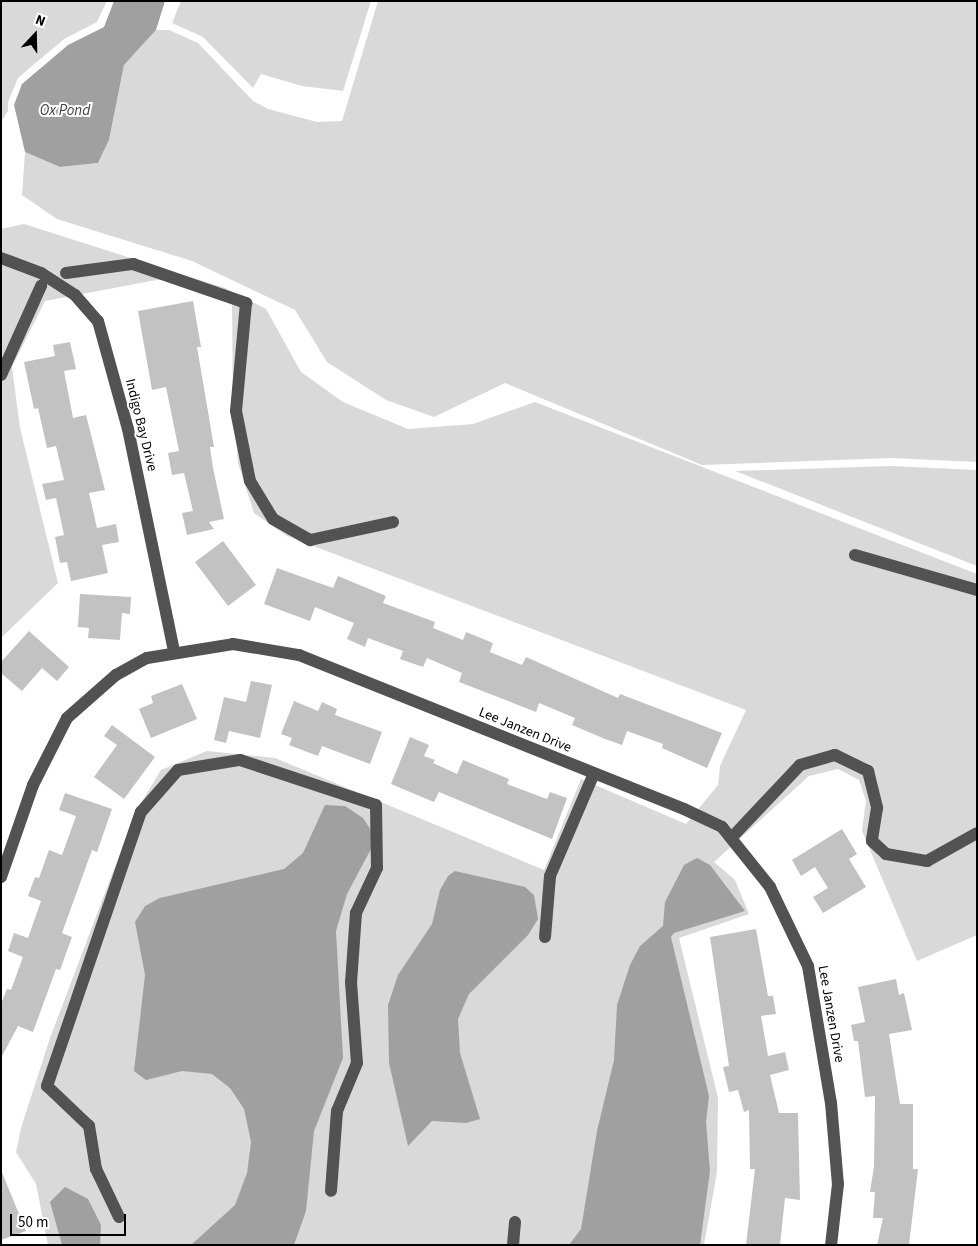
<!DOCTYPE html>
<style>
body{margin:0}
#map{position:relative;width:978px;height:1246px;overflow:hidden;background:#fff;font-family:"Source Sans 3",sans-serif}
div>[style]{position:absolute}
.green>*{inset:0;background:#d9d9d9}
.water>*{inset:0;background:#a0a0a0}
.building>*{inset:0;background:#c2c2c2}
.minor>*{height:12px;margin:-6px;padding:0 6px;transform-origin:6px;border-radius:6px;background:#525252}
span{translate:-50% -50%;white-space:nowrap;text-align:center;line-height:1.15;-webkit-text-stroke:4px #fff;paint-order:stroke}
.street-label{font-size:14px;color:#000}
.water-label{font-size:15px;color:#414141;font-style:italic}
.frame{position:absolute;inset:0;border:2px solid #000;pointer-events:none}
.north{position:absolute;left:10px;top:10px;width:50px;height:50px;-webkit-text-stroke:4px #fff;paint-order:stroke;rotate:21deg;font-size:14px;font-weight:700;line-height:20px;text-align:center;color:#000}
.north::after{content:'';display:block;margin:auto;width:18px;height:22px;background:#000;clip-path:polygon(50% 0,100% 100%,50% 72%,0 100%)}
.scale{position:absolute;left:10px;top:1214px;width:116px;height:22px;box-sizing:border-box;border:2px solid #000;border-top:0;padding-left:6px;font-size:15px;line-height:18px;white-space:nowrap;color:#000;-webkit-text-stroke:4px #fff;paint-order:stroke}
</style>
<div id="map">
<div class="green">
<div style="clip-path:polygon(1px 1px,107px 1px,97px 22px,64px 39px,18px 78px,8px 102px,8px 111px,1px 122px)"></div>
<div style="clip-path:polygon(181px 1px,371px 1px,343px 91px,302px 86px,261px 74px,253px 88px,203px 37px,172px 23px)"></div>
<div style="clip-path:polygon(378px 1px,977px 1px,977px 462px,892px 458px,702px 465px,505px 383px,434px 417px,386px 400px,327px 362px,295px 310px,192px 261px,57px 219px,22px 195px,25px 152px,60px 167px,98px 163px,109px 140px,124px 65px,156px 30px,169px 30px,198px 43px,253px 101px,268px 109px,317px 122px,342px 121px)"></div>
<div style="clip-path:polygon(24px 224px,225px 288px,266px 309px,301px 372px,343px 402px,408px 429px,473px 424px,535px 402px,977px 574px,977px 935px,917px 961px,862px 831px,866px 801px,859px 780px,838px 769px,809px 776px,714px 862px,735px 880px,749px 914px,679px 938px,718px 1098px,717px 1172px,704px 1245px,48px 1245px,36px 1184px,16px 1152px,21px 1128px,50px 1038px,136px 811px,161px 770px,207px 751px,275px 758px,544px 870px,581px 779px,686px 824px,718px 785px,720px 766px,746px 710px,287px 536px,254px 513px,238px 463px,233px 407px,232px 303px,162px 279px,45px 301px,12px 367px,20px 428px,58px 583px,1px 638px,1px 229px)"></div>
<div style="clip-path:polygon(891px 466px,977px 470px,977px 566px,735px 471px)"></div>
</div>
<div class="water">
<div style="clip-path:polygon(114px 1px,165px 1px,156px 30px,124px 65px,109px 140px,98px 163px,60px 167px,25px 152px,14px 105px,22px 84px,68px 45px,104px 27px)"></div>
<div style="clip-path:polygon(325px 805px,345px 806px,363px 818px,371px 830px,371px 849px,347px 894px,336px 931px,343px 1058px,314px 1131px,306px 1211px,294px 1245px,191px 1245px,235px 1205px,247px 1173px,251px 1142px,244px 1109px,230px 1088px,212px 1074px,182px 1071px,146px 1080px,134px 1071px,145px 975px,135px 922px,145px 906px,160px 898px,284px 869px,303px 853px)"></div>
<div style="clip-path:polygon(697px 858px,710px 865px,745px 911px,674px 933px,671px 937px,709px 1096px,706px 1122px,710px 1171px,700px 1245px,569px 1245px,581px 1229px,597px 1131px,614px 1060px,617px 1005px,630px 965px,640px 946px,663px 926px,665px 902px,684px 865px)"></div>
<div style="clip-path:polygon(455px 871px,525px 887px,534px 895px,538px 919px,528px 935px,469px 994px,458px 1019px,460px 1053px,480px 1119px,466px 1123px,432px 1121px,408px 1146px,389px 1063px,388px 1005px,398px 975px,432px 924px,440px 890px,448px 876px)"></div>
<div style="clip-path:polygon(65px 1187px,88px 1199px,101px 1225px,100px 1245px,62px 1245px,50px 1202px)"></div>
</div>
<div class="building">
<div style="clip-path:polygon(193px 301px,201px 347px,197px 347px,214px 447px,210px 447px,213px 468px,224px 519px,209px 522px,214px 529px,187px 535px,182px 513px,193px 511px,184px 473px,172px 475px,168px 453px,179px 451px,166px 387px,152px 390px,138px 311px)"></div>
<div style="clip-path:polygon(70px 342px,76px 369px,64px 371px,73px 418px,86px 415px,105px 490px,89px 493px,97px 528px,116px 524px,119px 542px,102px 545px,108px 573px,71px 581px,67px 562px,60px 563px,55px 537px,64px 535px,56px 498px,46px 500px,42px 484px,64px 480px,56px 446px,47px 448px,38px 408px,34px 409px,24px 362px,55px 356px,53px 345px)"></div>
<div style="clip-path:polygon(223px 541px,256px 585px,228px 606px,195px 562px)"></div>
<div style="clip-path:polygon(277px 568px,333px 588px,338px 576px,386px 596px,383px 603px,435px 622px,433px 628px,463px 640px,466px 632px,493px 643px,490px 652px,522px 665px,526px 657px,618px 698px,620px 694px,722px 733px,707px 768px,662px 748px,663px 744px,627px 731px,622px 745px,605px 739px,572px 725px,575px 718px,539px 703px,536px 712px,459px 682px,462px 673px,427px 658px,423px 667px,400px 659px,403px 651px,368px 638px,365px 647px,347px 639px,354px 623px,315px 607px,310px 621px,264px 604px)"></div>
<div style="clip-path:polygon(80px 594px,131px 597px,130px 614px,122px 613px,120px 640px,88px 638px,89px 628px,78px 627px)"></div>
<div style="clip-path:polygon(29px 631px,69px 667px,57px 681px,42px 668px,22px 691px,1px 673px,1px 662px)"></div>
<div style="clip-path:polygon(251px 681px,272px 685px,260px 738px,229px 731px,226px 743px,214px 740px,224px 697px,246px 702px)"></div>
<div style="clip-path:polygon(182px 684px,197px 719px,151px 738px,139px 709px,153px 703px,151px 696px)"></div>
<div style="clip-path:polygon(294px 701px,318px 711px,322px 702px,337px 709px,335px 715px,382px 732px,370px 764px,322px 746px,318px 756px,289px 745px,292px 738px,281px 734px)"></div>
<div style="clip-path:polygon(112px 725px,155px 757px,124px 799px,94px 777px,117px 745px,104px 736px)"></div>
<div style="clip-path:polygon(410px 737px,429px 745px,424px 756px,435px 760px,433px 763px,457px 774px,463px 760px,509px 779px,507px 784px,547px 799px,550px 792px,567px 798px,552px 839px,439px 792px,434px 802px,391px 784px)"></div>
<div style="clip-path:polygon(65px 793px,112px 809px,97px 852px,92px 850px,62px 933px,72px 937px,60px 970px,56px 969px,33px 1032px,18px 1026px,1px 1058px,1px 1004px,7px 989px,11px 990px,23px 957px,8px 951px,14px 933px,28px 938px,41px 901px,28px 896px,35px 877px,39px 878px,49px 850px,62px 855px,76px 816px,59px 810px)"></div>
<div style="clip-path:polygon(842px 829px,857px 854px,849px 859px,866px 887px,823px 913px,813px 897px,828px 888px,815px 867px,801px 876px,792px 860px)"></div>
<div style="clip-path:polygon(756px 929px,768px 996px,773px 996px,776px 1014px,761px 1016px,768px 1056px,785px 1052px,789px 1070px,770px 1075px,779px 1113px,798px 1113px,800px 1200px,785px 1198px,780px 1245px,746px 1245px,755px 1169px,750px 1169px,749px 1110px,744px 1112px,738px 1090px,729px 1092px,723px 1067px,729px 1066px,710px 937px)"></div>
<div style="clip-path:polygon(896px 979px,899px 995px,904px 993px,912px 1030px,889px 1034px,900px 1104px,913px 1104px,913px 1169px,918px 1169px,909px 1245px,877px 1245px,883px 1218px,873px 1218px,875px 1192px,870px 1192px,874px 1166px,875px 1096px,865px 1097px,858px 1041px,854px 1041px,851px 1025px,865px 1022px,858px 987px)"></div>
<div style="clip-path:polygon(1px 1170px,26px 1231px,1px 1240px)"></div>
</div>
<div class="minor">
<div style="left:1px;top:258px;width:43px;rotate:20.6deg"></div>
<div style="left:41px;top:273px;width:40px;rotate:32.9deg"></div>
<div style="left:75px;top:295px;width:35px;rotate:49deg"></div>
<div style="left:98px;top:321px;width:112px;rotate:74.5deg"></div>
<div style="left:128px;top:429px;width:228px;rotate:78.3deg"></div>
<div style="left:66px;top:273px;width:68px;rotate:-7.7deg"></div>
<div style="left:133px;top:264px;width:120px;rotate:19deg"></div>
<div style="left:246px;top:303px;width:108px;rotate:95.3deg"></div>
<div style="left:236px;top:411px;width:71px;rotate:78.7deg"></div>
<div style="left:250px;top:481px;width:44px;rotate:58.8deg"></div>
<div style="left:273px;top:519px;width:43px;rotate:29.6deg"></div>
<div style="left:310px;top:540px;width:85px;rotate:-12.2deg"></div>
<div style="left:1px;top:375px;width:98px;rotate:-65.8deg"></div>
<div style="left:855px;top:555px;width:127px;rotate:16deg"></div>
<div style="left:736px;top:833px;width:93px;rotate:-46.7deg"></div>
<div style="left:800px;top:765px;width:36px;rotate:-16deg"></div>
<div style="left:835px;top:755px;width:37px;rotate:26deg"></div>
<div style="left:868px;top:771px;width:38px;rotate:76deg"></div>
<div style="left:877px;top:808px;width:33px;rotate:99deg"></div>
<div style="left:872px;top:841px;width:19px;rotate:43deg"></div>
<div style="left:886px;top:854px;width:42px;rotate:9.7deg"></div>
<div style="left:927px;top:861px;width:57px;rotate:-29.2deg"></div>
<div style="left:1px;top:877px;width:97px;rotate:-70.8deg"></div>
<div style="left:33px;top:785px;width:75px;rotate:-63.1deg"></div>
<div style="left:67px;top:718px;width:65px;rotate:-41.3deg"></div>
<div style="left:116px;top:675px;width:35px;rotate:-29deg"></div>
<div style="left:147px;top:658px;width:87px;rotate:-9.2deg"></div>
<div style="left:233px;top:644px;width:67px;rotate:9.5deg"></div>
<div style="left:299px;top:655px;width:415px;rotate:21.8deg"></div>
<div style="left:684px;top:809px;width:42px;rotate:25.3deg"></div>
<div style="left:722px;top:827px;width:77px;rotate:51.3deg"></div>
<div style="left:770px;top:887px;width:88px;rotate:64.3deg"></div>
<div style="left:808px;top:966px;width:139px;rotate:80.5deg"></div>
<div style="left:831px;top:1103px;width:81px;rotate:85.1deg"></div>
<div style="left:838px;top:1184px;width:61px;rotate:96.5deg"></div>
<div style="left:545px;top:937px;width:61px;rotate:-85.3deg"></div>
<div style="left:550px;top:876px;width:107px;rotate:-66.8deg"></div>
<div style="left:119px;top:1217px;width:53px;rotate:-115.6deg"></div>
<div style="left:96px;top:1169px;width:44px;rotate:-99.2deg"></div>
<div style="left:89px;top:1126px;width:58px;rotate:-136.4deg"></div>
<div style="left:47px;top:1086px;width:290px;rotate:-71.1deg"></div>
<div style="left:141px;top:812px;width:56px;rotate:-48.6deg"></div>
<div style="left:178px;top:770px;width:63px;rotate:-9.2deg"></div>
<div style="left:240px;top:760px;width:143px;rotate:18.3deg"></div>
<div style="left:376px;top:805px;width:63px;rotate:89.1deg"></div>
<div style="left:377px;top:868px;width:50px;rotate:115deg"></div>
<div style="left:356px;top:913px;width:69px;rotate:94.1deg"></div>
<div style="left:351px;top:982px;width:81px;rotate:85.8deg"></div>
<div style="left:357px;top:1063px;width:52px;rotate:112.6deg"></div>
<div style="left:337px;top:1111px;width:80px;rotate:94.3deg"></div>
<div style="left:513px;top:1245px;width:23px;rotate:-85deg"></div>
</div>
<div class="street-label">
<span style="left:141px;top:425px;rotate:76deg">Indigo Bay Drive</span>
<span style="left:525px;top:730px;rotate:22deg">Lee Janzen Drive</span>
<span style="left:831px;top:1014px;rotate:80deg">Lee Janzen Drive</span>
</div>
<div class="water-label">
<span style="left:65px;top:111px">Ox Pond</span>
</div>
<div class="frame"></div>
<div class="north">N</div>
<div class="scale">50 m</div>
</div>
